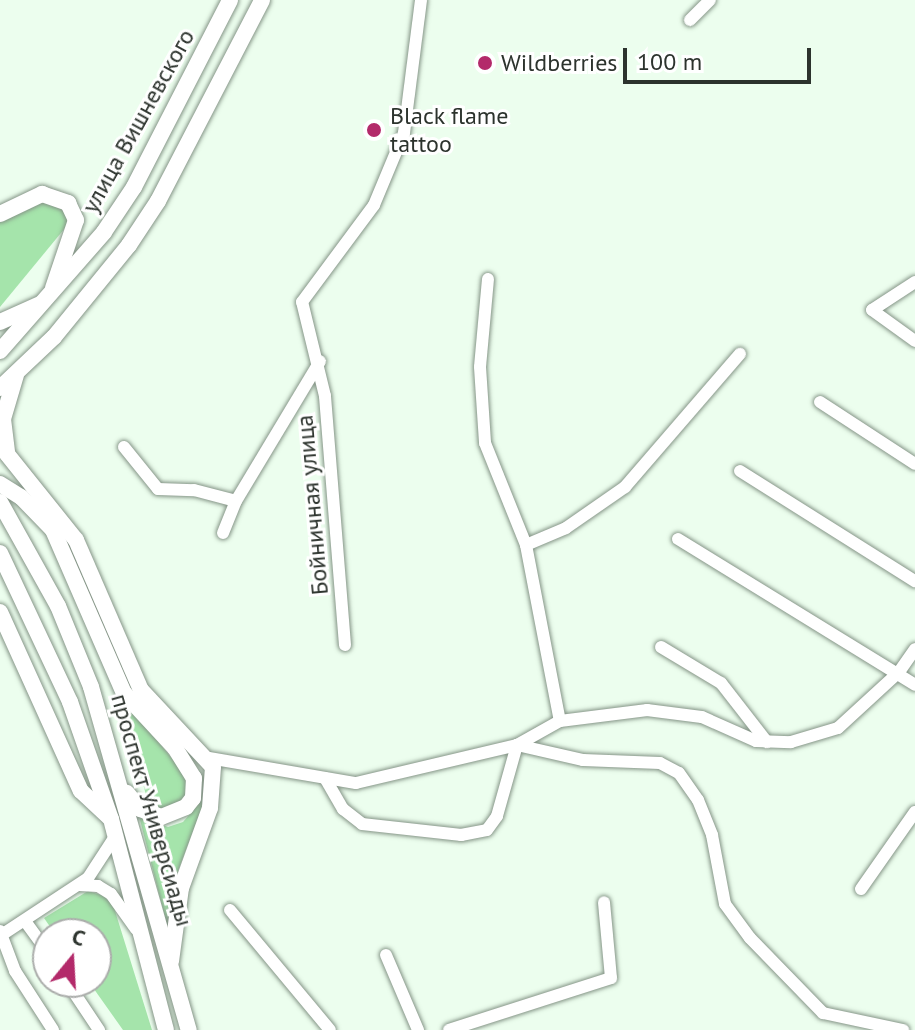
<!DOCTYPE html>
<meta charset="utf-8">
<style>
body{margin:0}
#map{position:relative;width:915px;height:1030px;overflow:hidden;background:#ecfeee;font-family:"PT Sans",sans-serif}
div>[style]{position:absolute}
.green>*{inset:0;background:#a5e4ab}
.roads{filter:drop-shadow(0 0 2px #859587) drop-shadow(0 0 2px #859587)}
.minor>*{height:12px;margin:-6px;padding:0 6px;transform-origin:6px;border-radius:6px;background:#fff}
.major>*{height:16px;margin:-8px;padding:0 8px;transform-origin:8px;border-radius:8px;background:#fff}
.dots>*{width:22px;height:22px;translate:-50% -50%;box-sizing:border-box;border:4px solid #fff;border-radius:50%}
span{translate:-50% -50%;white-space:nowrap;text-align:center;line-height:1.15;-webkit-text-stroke:6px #fff;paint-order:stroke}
.poi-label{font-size:24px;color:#2c332d}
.left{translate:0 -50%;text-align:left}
.street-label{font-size:24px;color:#2c332d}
.north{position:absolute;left:32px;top:918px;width:80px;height:80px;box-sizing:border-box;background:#fff;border:2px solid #abadab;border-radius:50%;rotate:18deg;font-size:22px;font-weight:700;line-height:32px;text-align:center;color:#2c332d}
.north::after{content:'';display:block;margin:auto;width:28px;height:36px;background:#b32a6a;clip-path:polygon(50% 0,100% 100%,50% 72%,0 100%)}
.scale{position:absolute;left:623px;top:48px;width:188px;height:36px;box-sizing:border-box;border:4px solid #2c332d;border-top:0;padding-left:10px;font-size:24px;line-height:28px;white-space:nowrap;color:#2c332d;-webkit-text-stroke:6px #fff;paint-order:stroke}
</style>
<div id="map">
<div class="green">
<div style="clip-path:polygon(39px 198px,58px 201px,70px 222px,0 307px,0 222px)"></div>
<div style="clip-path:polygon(121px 697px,189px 779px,186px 796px,172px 809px,153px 808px,147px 799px)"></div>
<div style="clip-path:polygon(207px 794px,173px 884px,167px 925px,139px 816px,168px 827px,183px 822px)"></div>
<div style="clip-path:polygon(88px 891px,111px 898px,152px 1030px,123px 1030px,89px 982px,96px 982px,96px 934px,55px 934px,44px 918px)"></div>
</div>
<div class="roads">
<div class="minor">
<div style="left:690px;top:20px;width:28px;rotate:-45deg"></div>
<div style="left:488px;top:279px;width:88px;rotate:95.2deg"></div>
<div style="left:480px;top:367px;width:76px;rotate:86.2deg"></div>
<div style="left:485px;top:443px;width:110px;rotate:68.1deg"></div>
<div style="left:526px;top:545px;width:179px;rotate:79.1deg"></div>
<div style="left:915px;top:282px;width:51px;rotate:146.9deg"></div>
<div style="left:872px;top:310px;width:53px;rotate:35.8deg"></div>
<div style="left:820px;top:402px;width:113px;rotate:33.1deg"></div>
<div style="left:124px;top:447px;width:54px;rotate:51deg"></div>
<div style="left:158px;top:489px;width:36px;rotate:2deg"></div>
<div style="left:194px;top:490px;width:43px;rotate:14.7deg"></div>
<div style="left:740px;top:471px;width:207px;rotate:32.2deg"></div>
<div style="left:223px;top:533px;width:35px;rotate:-68deg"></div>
<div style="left:236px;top:501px;width:163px;rotate:-59deg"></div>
<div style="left:678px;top:539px;width:278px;rotate:31.6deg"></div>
<div style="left:526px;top:545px;width:43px;rotate:-23deg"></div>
<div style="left:566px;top:528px;width:72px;rotate:-34.8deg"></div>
<div style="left:625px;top:487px;width:176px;rotate:-49.2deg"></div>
<div style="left:345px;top:645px;width:250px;rotate:-94.6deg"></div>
<div style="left:325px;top:396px;width:97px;rotate:-103.7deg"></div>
<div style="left:302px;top:302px;width:121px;rotate:-53.4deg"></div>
<div style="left:374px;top:205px;width:78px;rotate:-67.4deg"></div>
<div style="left:404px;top:133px;width:134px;rotate:-82.7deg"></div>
<div style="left:661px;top:647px;width:70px;rotate:31deg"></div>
<div style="left:721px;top:683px;width:75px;rotate:52.1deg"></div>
<div style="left:209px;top:758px;width:149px;rotate:9.7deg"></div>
<div style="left:356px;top:783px;width:165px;rotate:-13.3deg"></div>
<div style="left:517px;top:745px;width:49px;rotate:-29.2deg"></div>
<div style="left:560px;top:721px;width:88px;rotate:-7.2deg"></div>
<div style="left:647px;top:710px;width:55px;rotate:7.3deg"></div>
<div style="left:702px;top:717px;width:59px;rotate:24deg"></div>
<div style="left:756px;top:741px;width:35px;rotate:2deg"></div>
<div style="left:791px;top:742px;width:49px;rotate:-16.6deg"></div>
<div style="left:838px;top:728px;width:83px;rotate:-42.6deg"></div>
<div style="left:899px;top:672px;width:28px;rotate:-55deg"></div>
<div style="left:325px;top:778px;width:36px;rotate:60deg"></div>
<div style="left:343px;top:809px;width:24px;rotate:38deg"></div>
<div style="left:362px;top:824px;width:100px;rotate:6.3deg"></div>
<div style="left:461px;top:835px;width:26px;rotate:-11deg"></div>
<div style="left:487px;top:830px;width:17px;rotate:-54deg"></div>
<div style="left:497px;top:816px;width:74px;rotate:-74.3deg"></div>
<div style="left:517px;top:745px;width:68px;rotate:12.8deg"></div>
<div style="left:583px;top:760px;width:77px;rotate:2.2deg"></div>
<div style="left:660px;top:763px;width:21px;rotate:28deg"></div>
<div style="left:679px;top:773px;width:33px;rotate:55deg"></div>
<div style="left:698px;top:800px;width:38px;rotate:68deg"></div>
<div style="left:712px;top:835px;width:70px;rotate:79.3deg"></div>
<div style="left:725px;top:904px;width:42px;rotate:53.7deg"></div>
<div style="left:750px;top:938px;width:105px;rotate:45.8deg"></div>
<div style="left:823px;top:1013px;width:82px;rotate:12deg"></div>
<div style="left:79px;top:885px;width:19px;rotate:3deg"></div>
<div style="left:98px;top:886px;width:15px;rotate:32deg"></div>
<div style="left:111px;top:894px;width:43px;rotate:54.5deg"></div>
<div style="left:861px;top:889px;width:94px;rotate:-55deg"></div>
<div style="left:230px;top:910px;width:156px;rotate:50.2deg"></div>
<div style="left:25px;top:921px;width:39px;rotate:54deg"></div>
<div style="left:0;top:931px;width:43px;rotate:69.4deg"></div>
<div style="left:15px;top:971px;width:70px;rotate:57.2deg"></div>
<div style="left:0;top:936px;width:105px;rotate:-33.4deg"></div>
<div style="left:88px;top:878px;width:51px;rotate:-56.9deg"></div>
<div style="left:386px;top:955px;width:82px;rotate:66.9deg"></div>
<div style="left:67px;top:982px;width:58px;rotate:56.3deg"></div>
<div style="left:449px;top:1030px;width:170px;rotate:-17.8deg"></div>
<div style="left:611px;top:978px;width:76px;rotate:-95.3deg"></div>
</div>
<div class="major">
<div style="left:0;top:214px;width:47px;rotate:-25.5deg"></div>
<div style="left:42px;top:194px;width:28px;rotate:19deg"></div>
<div style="left:68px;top:203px;width:19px;rotate:65deg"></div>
<div style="left:76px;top:220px;width:72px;rotate:108.7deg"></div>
<div style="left:0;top:322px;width:44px;rotate:-24.2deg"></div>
<div style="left:0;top:351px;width:158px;rotate:-48.8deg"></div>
<div style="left:104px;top:232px;width:54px;rotate:-56.3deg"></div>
<div style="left:134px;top:187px;width:210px;rotate:-62.8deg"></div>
<div style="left:16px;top:375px;width:46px;rotate:106.5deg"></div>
<div style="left:3px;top:419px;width:35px;rotate:83deg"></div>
<div style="left:7px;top:454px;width:110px;rotate:51.3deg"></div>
<div style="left:76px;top:540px;width:163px;rotate:66.6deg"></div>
<div style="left:141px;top:690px;width:105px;rotate:46.9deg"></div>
<div style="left:213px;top:767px;width:41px;rotate:94.2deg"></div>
<div style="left:210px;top:808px;width:85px;rotate:109.9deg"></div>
<div style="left:181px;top:888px;width:74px;rotate:97.8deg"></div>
<div style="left:0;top:388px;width:74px;rotate:-43.4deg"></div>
<div style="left:54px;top:337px;width:119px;rotate:-50.8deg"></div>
<div style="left:129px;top:245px;width:53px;rotate:-56.6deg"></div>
<div style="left:158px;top:201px;width:226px;rotate:-62.6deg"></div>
<div style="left:0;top:484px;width:25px;rotate:32deg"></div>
<div style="left:21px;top:497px;width:46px;rotate:45.9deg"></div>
<div style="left:53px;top:530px;width:178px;rotate:66.5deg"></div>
<div style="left:124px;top:693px;width:75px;rotate:47.2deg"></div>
<div style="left:175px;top:748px;width:36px;rotate:58deg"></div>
<div style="left:194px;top:778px;width:20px;rotate:93deg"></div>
<div style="left:193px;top:798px;width:11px;rotate:128deg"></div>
<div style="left:186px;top:807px;width:27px;rotate:158deg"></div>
<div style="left:161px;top:817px;width:22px;rotate:-159deg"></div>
<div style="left:140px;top:809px;width:21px;rotate:-129deg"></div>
<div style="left:0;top:502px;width:119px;rotate:60.9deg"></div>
<div style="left:58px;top:606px;width:87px;rotate:67.8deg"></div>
<div style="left:91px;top:687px;width:357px;rotate:74.1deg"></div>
<div style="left:0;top:553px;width:165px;rotate:64.8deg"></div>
<div style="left:70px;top:702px;width:124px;rotate:70.7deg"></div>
<div style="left:111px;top:819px;width:218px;rotate:75.4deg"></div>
<div style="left:0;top:612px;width:196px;rotate:65.7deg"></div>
<div style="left:81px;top:791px;width:38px;rotate:43deg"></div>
</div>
</div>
<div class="dots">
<div style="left:485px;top:63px;background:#b32a6a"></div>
<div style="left:374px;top:130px;background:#b32a6a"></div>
</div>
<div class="poi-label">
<span class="left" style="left:501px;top:63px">Wildberries</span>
<span class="left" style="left:390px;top:130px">Black flame<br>tattoo</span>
</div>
<div class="street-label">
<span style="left:138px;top:121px;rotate:-61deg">улица Вишневского</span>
<span style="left:312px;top:505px;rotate:-95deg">Бойничная улица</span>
<span style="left:152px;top:810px;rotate:74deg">проспект Универсиады</span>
</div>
<div class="north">С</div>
<div class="scale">100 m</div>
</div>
